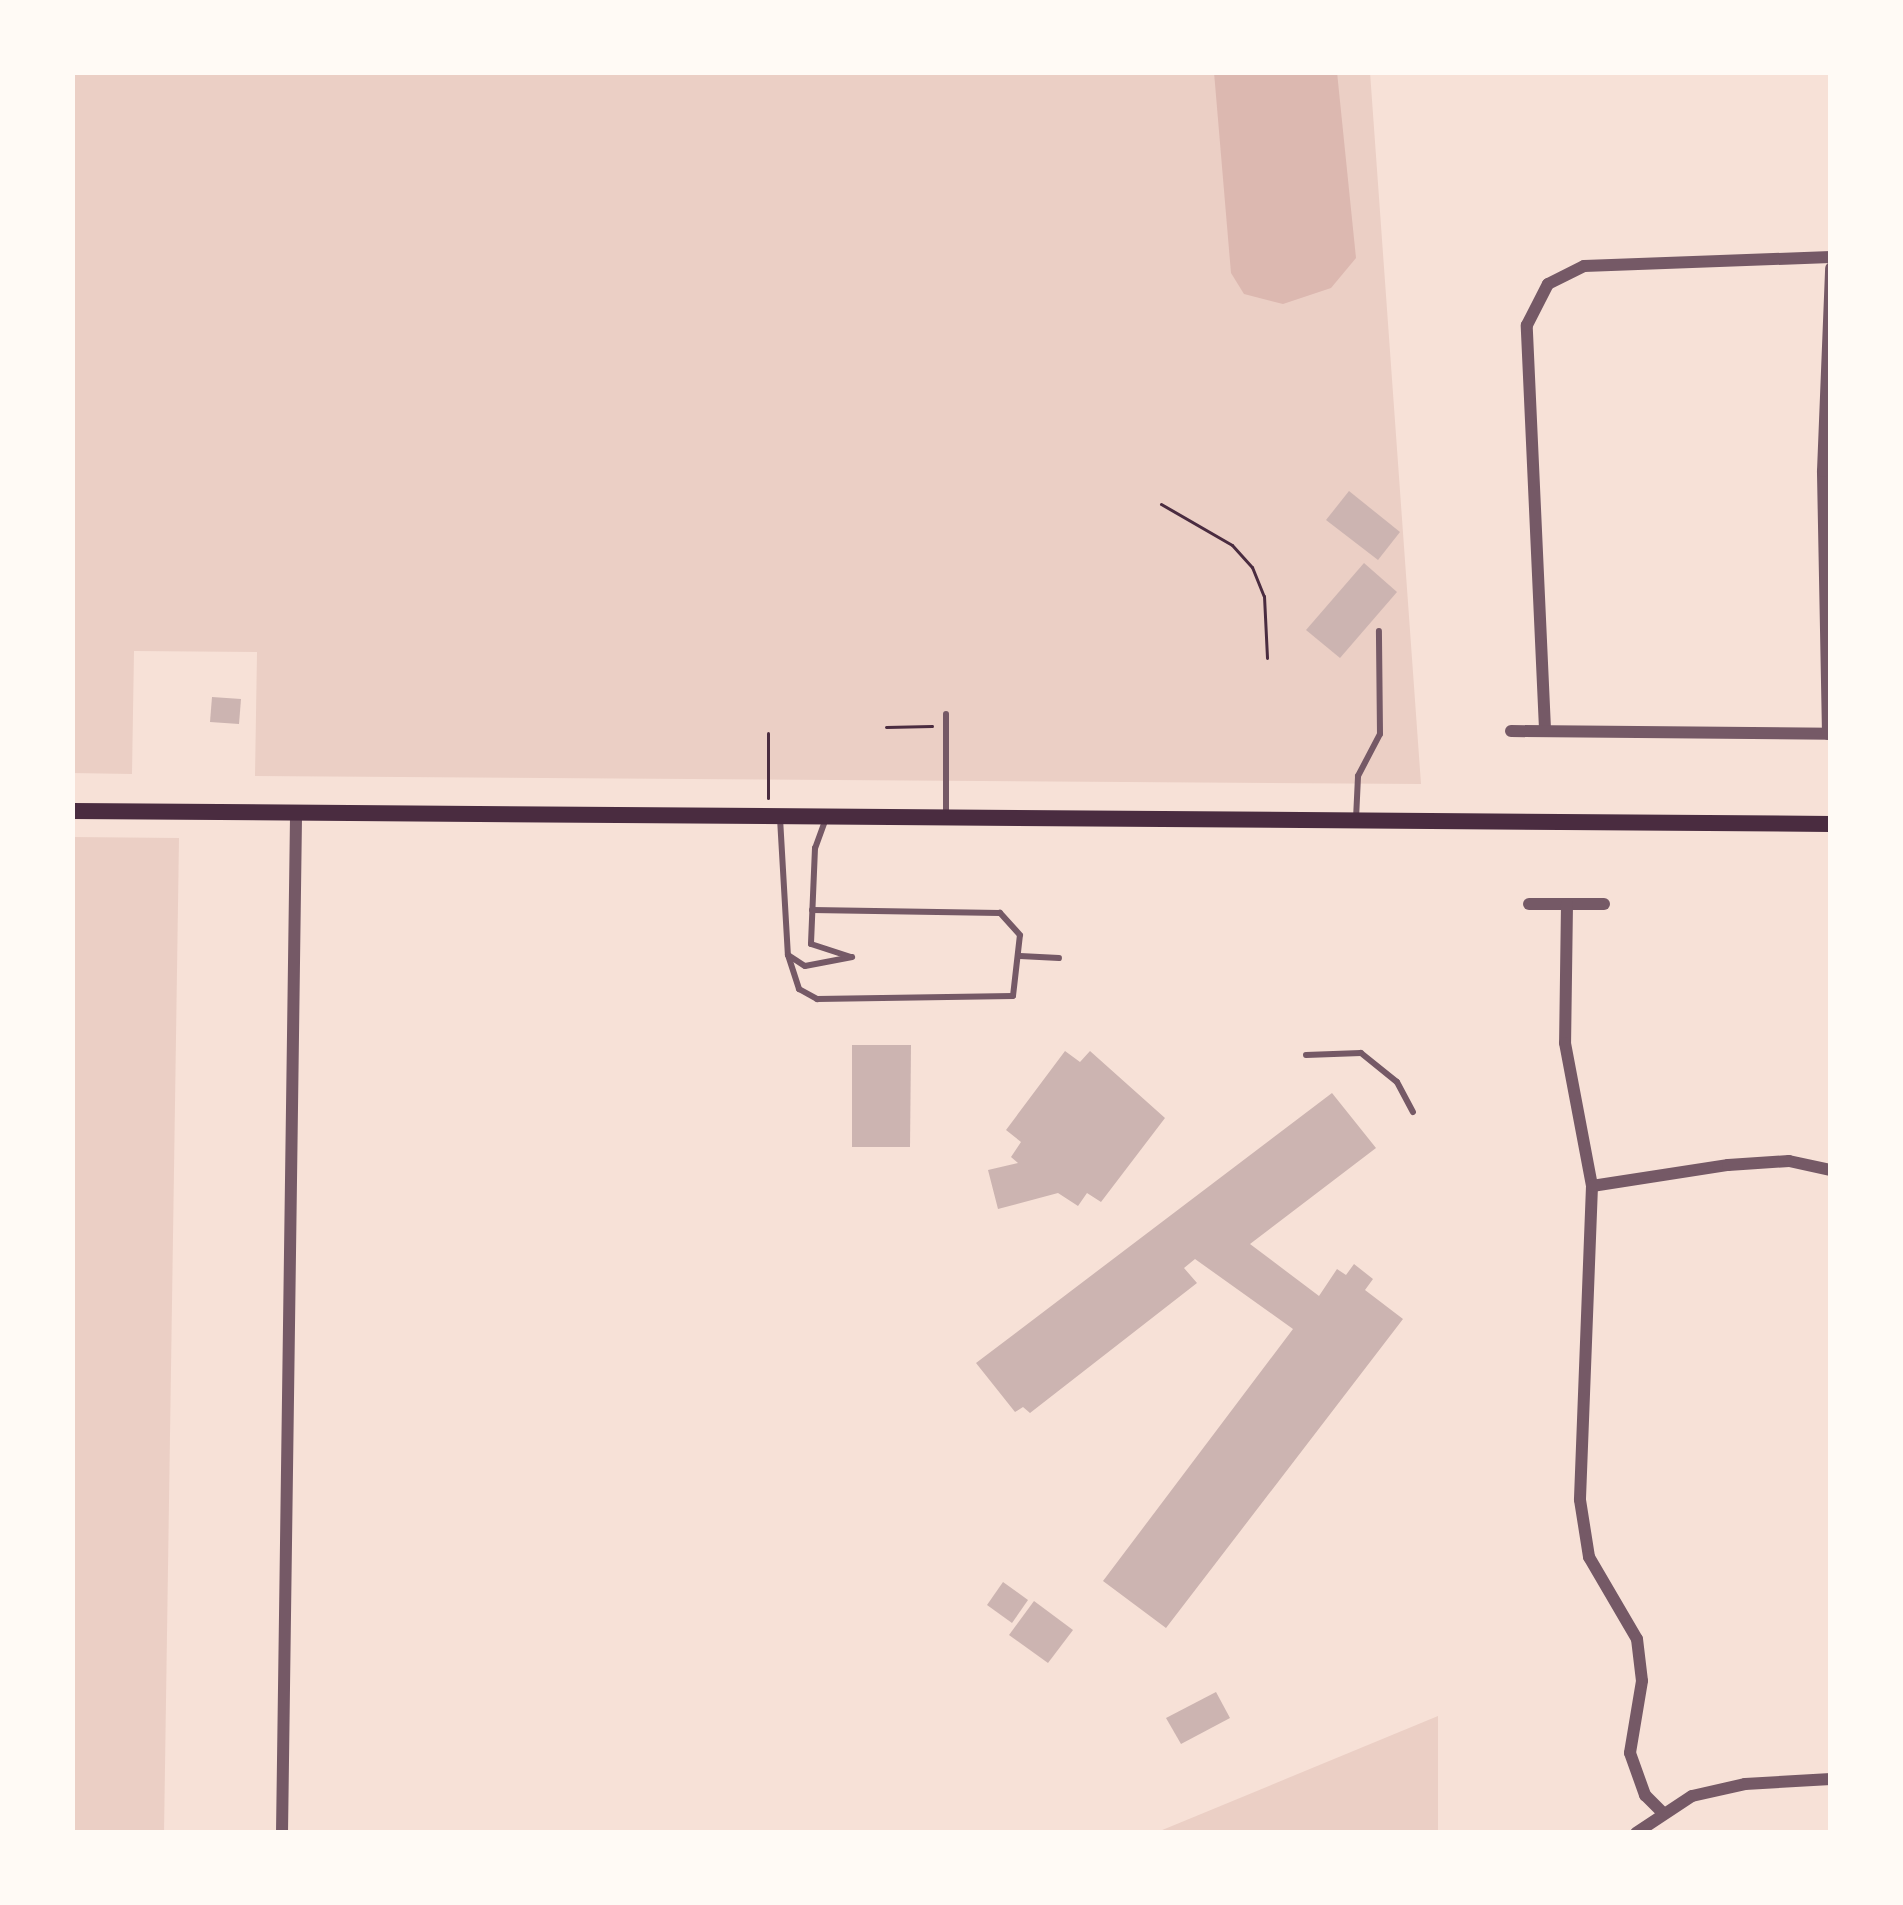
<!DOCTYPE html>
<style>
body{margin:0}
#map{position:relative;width:1903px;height:1905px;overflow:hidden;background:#f7e1d7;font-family:"PT Serif",serif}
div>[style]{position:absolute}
.green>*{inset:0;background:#ebcfc5}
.water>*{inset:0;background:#dcb8b0}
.building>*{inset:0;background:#ccb4b1}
.path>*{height:3px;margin:-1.5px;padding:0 1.5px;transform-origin:1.5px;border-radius:1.5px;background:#4a2c40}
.service>*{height:6px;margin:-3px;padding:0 3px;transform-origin:3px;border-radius:3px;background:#755966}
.minor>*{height:12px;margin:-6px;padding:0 6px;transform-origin:6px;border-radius:6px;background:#755966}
.secondary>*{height:16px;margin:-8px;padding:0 8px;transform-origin:8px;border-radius:8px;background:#4a2c40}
span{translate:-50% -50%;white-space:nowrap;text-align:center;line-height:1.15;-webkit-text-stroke:10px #fffaf5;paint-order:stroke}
.frame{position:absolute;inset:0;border:75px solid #fffaf5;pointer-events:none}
</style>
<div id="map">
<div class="green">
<div style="clip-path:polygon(72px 72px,1370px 72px,1421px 784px,255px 776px,257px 652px,134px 651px,132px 774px,72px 773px)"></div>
<div style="clip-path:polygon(72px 837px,179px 838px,164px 1833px,72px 1833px)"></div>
<div style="clip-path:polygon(1438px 1716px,1438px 1833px,1155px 1833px)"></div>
</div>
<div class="water">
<div style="clip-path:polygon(1214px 72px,1337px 72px,1356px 258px,1331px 288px,1283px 304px,1244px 294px,1231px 273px)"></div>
</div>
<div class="building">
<div style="clip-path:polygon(1349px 491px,1400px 532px,1378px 560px,1326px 520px)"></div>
<div style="clip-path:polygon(1364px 563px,1397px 592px,1340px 658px,1306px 630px)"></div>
<div style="clip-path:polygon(212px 697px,241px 699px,239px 724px,210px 722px)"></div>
<div style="clip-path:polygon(852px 1045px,911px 1045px,910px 1147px,852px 1147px)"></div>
<div style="clip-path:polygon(1065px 1051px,1080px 1062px,1090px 1051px,1165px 1118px,1101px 1202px,1087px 1193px,1078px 1206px,1058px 1193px,998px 1209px,988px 1170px,1018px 1163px,1011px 1157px,1021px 1142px,1006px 1130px)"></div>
<div style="clip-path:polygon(1332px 1093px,1376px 1148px,1250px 1244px,1319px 1296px,1337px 1269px,1346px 1275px,1354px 1264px,1373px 1279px,1365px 1290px,1403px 1319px,1166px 1628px,1103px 1581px,1293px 1329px,1195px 1259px,1184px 1268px,1197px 1283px,1030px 1413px,1023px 1407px,1015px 1412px,976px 1363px)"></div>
<div style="clip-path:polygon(1003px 1582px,1028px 1600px,1012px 1623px,987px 1605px)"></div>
<div style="clip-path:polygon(1034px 1601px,1073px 1630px,1048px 1663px,1009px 1635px)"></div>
<div style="clip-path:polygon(1216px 1692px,1230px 1718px,1181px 1744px,1166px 1718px)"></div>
</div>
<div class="path">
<div style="left:1161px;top:504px;width:82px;rotate:30deg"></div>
<div style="left:1232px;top:545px;width:30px;rotate:48deg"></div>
<div style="left:1252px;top:567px;width:31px;rotate:68deg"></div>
<div style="left:1264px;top:596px;width:62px;rotate:87.2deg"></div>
<div style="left:886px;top:727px;width:46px;rotate:-1.2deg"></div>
<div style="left:768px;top:733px;width:65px;rotate:90deg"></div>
</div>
<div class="service">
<div style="left:946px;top:814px;width:100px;rotate:-90deg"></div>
<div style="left:780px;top:818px;width:137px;rotate:86.7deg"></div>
<div style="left:788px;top:955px;width:20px;rotate:33deg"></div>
<div style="left:805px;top:966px;width:48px;rotate:-10.8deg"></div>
<div style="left:1356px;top:819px;width:43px;rotate:-87.3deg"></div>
<div style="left:1358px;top:776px;width:47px;rotate:-62.4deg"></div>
<div style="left:1380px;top:734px;width:103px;rotate:-90.6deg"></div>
<div style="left:825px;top:821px;width:29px;rotate:110deg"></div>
<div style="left:815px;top:848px;width:96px;rotate:92.4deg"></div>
<div style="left:811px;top:944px;width:42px;rotate:18deg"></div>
<div style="left:788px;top:955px;width:36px;rotate:72deg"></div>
<div style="left:799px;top:989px;width:21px;rotate:29deg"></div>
<div style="left:817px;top:999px;width:196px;rotate:-0.9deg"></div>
<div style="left:1013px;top:996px;width:61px;rotate:-83.5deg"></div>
<div style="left:1020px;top:935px;width:30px;rotate:-132deg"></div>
<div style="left:1000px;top:913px;width:188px;rotate:-179.1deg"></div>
<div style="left:1020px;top:956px;width:39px;rotate:3deg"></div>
<div style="left:1306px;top:1055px;width:55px;rotate:-2.1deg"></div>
<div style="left:1361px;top:1053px;width:46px;rotate:38.9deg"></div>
<div style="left:1397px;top:1082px;width:34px;rotate:62deg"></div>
</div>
<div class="minor">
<div style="left:1545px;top:729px;width:404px;rotate:-92.6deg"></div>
<div style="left:1527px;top:325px;width:46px;rotate:-62.9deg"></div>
<div style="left:1548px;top:284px;width:40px;rotate:-26.6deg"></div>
<div style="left:1584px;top:266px;width:247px;rotate:-2.1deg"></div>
<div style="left:1511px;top:731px;width:320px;rotate:0.5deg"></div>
<div style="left:1828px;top:734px;width:263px;rotate:-91.1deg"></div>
<div style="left:1823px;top:471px;width:203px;rotate:-87.7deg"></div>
<div style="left:1529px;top:904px;width:75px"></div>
<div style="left:1567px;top:904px;width:139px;rotate:90.8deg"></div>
<div style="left:1565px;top:1043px;width:146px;rotate:79.3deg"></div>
<div style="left:1592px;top:1186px;width:314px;rotate:92.2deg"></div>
<div style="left:1580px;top:1500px;width:58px;rotate:81deg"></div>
<div style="left:1589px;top:1557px;width:95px;rotate:59.7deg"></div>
<div style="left:1637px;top:1639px;width:42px;rotate:83.2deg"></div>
<div style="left:1642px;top:1681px;width:73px;rotate:99.5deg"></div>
<div style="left:1630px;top:1753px;width:45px;rotate:70.3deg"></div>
<div style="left:1645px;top:1795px;width:23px;rotate:45deg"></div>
<div style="left:1592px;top:1186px;width:138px;rotate:-8.8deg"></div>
<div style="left:1728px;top:1165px;width:61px;rotate:-3.8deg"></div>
<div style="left:1789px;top:1161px;width:43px;rotate:12.1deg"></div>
<div style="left:282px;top:1833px;width:1021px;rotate:-89.21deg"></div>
<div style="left:1636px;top:1833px;width:67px;rotate:-33.5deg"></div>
<div style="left:1692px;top:1796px;width:54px;rotate:-12.8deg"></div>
<div style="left:1745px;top:1784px;width:86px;rotate:-3.3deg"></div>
</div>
<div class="secondary">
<div style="left:72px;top:811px;width:1759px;rotate:0.42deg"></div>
</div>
<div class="frame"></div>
</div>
